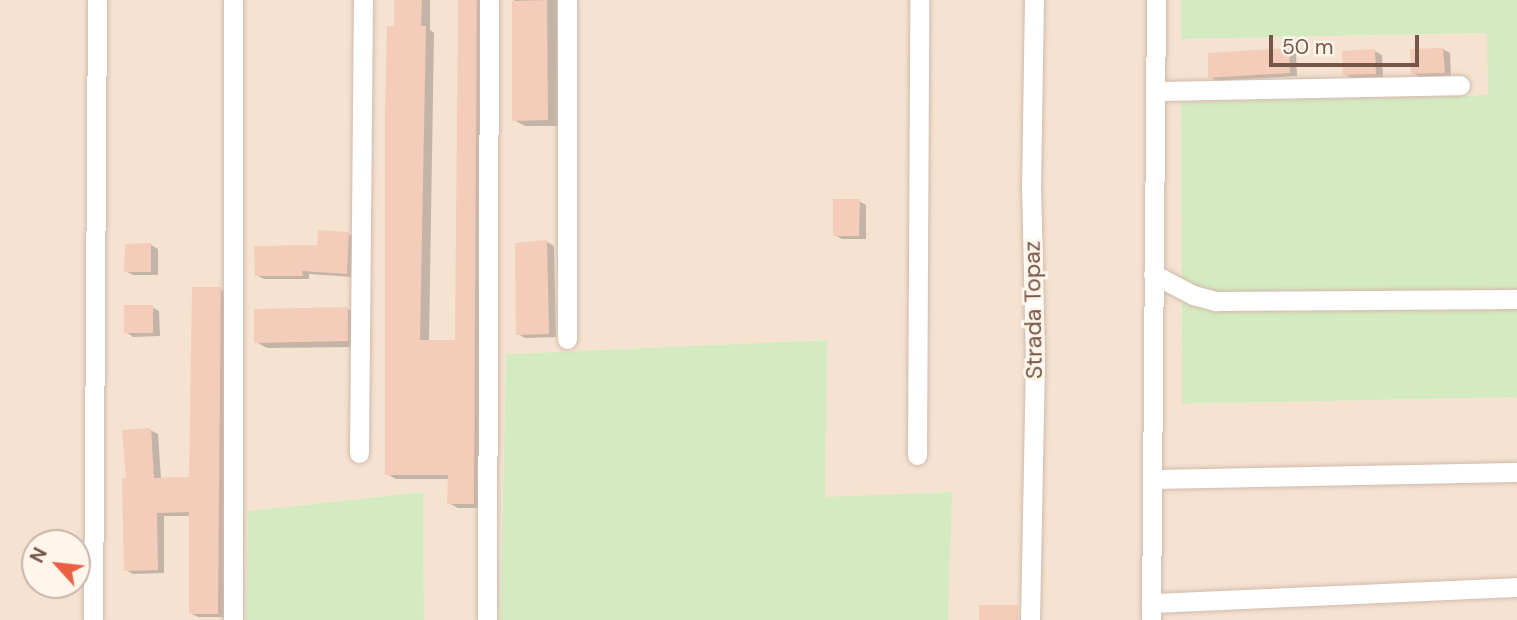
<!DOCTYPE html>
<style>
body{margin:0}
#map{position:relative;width:1517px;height:620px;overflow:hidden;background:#fdf1e3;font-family:"DM Sans",sans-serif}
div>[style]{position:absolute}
.residential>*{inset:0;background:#f5e2d1}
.green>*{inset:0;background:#d4ebc1}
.shadow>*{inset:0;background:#0003}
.building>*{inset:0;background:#f3cdb9}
.roads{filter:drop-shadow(0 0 2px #d1baac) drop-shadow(0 0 2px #d1baac)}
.minor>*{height:19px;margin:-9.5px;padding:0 9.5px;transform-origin:9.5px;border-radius:9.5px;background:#fff}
span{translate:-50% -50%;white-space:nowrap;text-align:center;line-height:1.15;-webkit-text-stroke:6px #fff5ea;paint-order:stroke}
.street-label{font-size:23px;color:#765648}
.north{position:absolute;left:21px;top:529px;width:70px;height:70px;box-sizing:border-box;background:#fff5ea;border:2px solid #c8b5a9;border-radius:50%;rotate:297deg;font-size:19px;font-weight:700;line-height:28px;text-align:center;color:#765648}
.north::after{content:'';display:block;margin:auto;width:24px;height:32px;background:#eb5f43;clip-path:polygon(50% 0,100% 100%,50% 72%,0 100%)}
.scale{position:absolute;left:1269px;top:35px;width:150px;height:32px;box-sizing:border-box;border:4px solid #765648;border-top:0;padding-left:9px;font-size:21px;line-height:24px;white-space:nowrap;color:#765648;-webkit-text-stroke:5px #fff5ea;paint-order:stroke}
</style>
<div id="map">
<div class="residential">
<div style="clip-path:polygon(evenodd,0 0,1181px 0,1182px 39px,1488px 33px,1488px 95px,1181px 102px,1182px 404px,1517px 397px,1517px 620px,948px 620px,951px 492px,825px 498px,826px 340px,506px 354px,500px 620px,424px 620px,423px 492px,248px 511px,246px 620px,0 620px,0 0,35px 543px,77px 543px,77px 585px,35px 585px,35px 543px)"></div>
</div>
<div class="green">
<div style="clip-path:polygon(1181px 0,1517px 0,1517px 397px,1182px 404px,1181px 102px,1488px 95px,1487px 33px,1181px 39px)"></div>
<div style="clip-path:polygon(827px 340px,825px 497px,952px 492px,948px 620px,500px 620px,506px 354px)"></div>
<div style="clip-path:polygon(423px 492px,424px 620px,246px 620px,248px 511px)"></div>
</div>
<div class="shadow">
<div style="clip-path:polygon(396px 0,430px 0,430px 30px,434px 33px,429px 342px,457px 342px,459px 0,487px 0,482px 508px,458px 508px,449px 503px,449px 479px,396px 479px,387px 474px)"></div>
<div style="clip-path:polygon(514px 0,557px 0,558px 126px,525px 126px,514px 120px)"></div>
<div style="clip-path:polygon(1443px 49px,1450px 53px,1451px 76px,1420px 77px,1413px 73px)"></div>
<div style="clip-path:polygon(1289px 50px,1296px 54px,1297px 76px,1217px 81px,1210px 77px)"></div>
<div style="clip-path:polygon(1375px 51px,1382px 55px,1383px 77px,1352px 78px,1345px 74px)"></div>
<div style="clip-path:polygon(859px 201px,866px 205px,866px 239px,842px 239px,835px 235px)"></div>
<div style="clip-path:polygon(348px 234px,355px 238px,353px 277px,309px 274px,309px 279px,264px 279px,256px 275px)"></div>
<div style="clip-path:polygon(547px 242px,554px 246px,556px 337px,525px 338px,518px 334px)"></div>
<div style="clip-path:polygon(151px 245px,158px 249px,158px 275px,133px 275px,126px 271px)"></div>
<div style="clip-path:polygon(220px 289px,227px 293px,225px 617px,198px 617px,190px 613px,191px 516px,164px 516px,164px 573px,133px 574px,126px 570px,128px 480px,150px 430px,158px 434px,161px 479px,191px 479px)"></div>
<div style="clip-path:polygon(152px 307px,159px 311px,160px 336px,133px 337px,126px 332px)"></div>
<div style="clip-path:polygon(348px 309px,359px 315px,358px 347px,267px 348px,256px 342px)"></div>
</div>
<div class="building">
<div style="clip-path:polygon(394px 0,422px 0,421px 26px,426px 26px,420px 340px,455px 340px,458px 0,477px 0,474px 504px,447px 504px,448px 475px,385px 475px,385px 109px,387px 26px,394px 26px)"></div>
<div style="clip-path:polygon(547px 0,548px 120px,512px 121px,512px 1px)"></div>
<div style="clip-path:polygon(1289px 48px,1290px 73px,1208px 78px,1208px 53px)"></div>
<div style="clip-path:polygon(1443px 48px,1445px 73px,1411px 74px,1410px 49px)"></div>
<div style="clip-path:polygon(1375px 49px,1376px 74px,1343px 75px,1342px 51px)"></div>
<div style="clip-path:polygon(833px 199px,860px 199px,859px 236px,833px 236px)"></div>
<div style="clip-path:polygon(318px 230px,349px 232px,347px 274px,302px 271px,303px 276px,255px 276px,254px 246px,317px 245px)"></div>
<div style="clip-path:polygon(547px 240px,549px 334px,516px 335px,515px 243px)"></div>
<div style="clip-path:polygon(151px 243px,151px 272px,124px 272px,125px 244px)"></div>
<div style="clip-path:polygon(192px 287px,221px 287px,218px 614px,189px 614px,189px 512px,157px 513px,158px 570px,124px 571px,122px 478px,126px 478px,122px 430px,151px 428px,154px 478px,189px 477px)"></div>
<div style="clip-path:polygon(124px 305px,153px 305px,153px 333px,124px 333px)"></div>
<div style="clip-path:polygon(348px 307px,348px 341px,254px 343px,254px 309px)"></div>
<div style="clip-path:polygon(979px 605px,1018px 605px,1018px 620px,979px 620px)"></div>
</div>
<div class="roads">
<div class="minor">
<div style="left:233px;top:0;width:620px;rotate:90deg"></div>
<div style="left:567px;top:0;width:339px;rotate:90deg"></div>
<div style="left:1156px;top:91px;width:304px;rotate:-1.1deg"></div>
<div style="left:1153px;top:274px;width:45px;rotate:27.7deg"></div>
<div style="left:1193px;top:295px;width:24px;rotate:15deg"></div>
<div style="left:1216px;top:301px;width:301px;rotate:-0.4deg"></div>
<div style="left:359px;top:453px;width:453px;rotate:-89.5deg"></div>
<div style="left:917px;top:455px;width:455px;rotate:-89.7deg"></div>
<div style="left:1152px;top:479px;width:365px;rotate:-1.1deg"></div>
<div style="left:1151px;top:603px;width:366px;rotate:-2.5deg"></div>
<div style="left:93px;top:620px;width:620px;rotate:-89.63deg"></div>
<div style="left:487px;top:620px;width:620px;rotate:-89.82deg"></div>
<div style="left:1030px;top:620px;width:260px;rotate:-88.9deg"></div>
<div style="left:1035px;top:360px;width:171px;rotate:-91.3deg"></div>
<div style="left:1031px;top:189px;width:189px;rotate:-89.1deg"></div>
<div style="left:1151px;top:620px;width:620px;rotate:-89.54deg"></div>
</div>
</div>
<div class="street-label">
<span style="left:1033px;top:310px;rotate:-91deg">Strada Topaz</span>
</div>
<div class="north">N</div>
<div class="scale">50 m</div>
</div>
